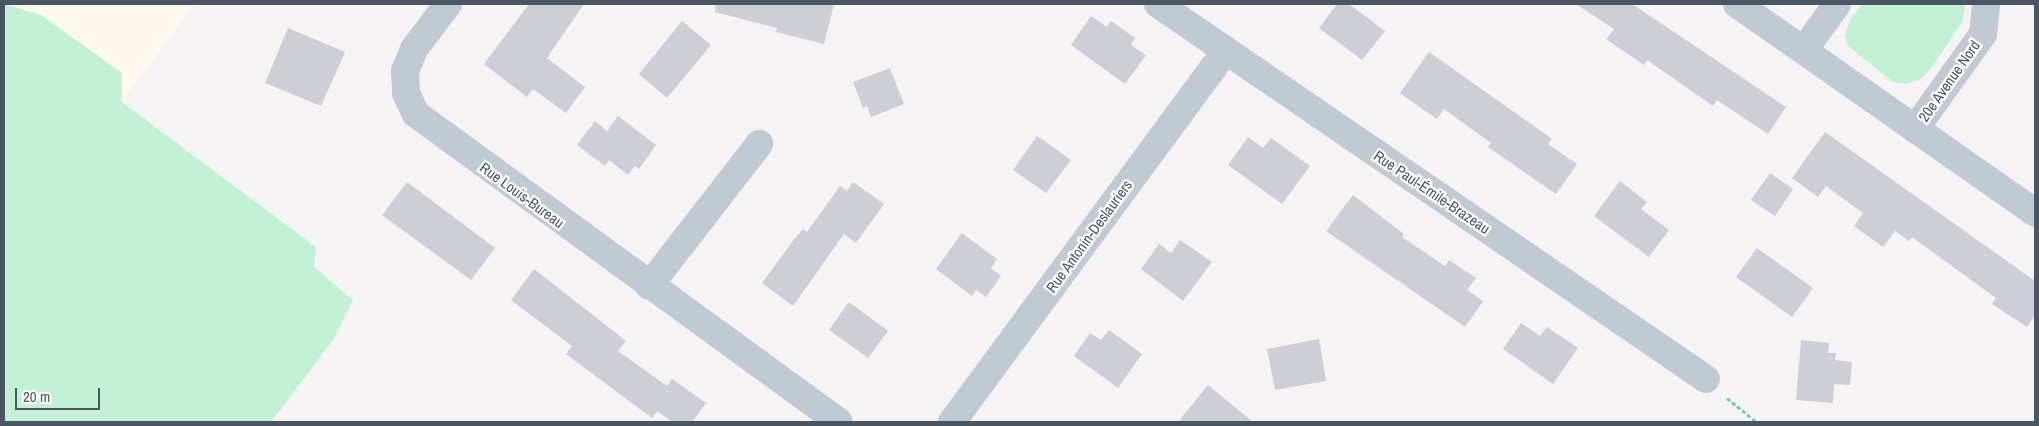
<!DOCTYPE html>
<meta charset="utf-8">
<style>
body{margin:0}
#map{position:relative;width:2039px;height:426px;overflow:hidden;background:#f5f3f3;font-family:"Archivo Narrow",sans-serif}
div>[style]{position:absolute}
.commercial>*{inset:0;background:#fdf9ef}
.green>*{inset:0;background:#c3f1d5}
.building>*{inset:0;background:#cdcfd5}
.path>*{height:3px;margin-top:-1.5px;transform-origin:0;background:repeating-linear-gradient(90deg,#7ad0a6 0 4px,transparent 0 6.5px)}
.minor>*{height:28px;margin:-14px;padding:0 14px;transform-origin:14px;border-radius:14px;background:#c1cad2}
span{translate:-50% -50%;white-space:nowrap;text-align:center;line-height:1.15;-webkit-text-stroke:4.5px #fff;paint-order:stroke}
.street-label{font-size:15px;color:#4a5661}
.frame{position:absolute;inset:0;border:5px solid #4a5661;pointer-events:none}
.scale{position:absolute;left:15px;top:388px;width:85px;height:22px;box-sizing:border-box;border:2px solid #4a5661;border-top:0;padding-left:6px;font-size:15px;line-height:18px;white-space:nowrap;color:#4a5661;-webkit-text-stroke:4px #fff;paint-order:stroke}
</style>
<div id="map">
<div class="commercial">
<div style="clip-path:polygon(11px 4px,195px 4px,122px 102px)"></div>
</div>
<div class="green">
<div style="clip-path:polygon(4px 4px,41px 15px,122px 73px,122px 102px,316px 247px,314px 267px,353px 300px,333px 340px,271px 422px,4px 422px)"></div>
<div style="clip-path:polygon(1862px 4px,1965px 4px,1965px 5px,1963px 21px,1930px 70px,1919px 80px,1906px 84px,1893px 82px,1848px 46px,1845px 35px,1850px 20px)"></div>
</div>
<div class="building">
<div style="clip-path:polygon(529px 4px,584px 4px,547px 58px,585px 87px,566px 113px,533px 89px,527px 97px,484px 64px)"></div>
<div style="clip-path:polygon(716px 4px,834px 4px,824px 44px,776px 32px,777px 28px,715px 12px)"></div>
<div style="clip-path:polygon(1337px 4px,1349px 4px,1385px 31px,1362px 60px,1319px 28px)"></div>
<div style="clip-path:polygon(1576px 4px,1632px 4px,1786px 107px,1768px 134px,1717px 100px,1713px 106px,1647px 60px,1644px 65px,1606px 39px,1614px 29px)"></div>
<div style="clip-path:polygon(1091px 16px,1107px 27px,1111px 21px,1135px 38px,1131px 45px,1146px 55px,1125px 84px,1071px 45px)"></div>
<div style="clip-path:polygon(682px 21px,711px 45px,667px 98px,639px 74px)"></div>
<div style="clip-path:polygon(288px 28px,345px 52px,321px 106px,265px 83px)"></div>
<div style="clip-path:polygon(1429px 52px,1552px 139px,1548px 144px,1577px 164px,1556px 194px,1488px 147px,1491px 143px,1444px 109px,1437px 119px,1400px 93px)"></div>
<div style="clip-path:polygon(890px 68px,904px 104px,871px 117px,867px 106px,863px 108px,853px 82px)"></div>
<div style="clip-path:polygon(618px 116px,656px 145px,639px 169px,635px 166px,628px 175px,609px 160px,605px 166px,577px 145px,595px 121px,607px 131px)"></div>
<div style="clip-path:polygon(1825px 132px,2035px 281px,2035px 315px,2027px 327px,1992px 304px,1996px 298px,1912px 237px,1909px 241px,1895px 231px,1883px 247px,1854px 226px,1863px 213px,1826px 186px,1818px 197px,1792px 178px)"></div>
<div style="clip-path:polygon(1037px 136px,1071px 160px,1046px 193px,1013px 170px)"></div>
<div style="clip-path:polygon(1248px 137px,1263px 148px,1271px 138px,1310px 166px,1282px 204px,1228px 165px)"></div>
<div style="clip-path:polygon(1770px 173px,1793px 189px,1775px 216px,1751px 200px)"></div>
<div style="clip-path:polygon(1620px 181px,1647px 202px,1641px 209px,1669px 230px,1649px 257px,1594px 216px)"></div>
<div style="clip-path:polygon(407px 182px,495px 248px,471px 280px,382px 215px)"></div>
<div style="clip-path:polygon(853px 182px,884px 204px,856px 243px,844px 234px,793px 306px,762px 283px,795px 238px,803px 229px,807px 232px,840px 186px,847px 191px)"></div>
<div style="clip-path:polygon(1353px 195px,1404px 234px,1402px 237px,1445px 266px,1449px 260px,1476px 278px,1467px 290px,1483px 301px,1465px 327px,1326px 231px)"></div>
<div style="clip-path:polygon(962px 233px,997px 259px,991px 268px,1001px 276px,986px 297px,976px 290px,972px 296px,936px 269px)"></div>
<div style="clip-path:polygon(1180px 240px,1212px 262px,1183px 301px,1141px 269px,1159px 244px,1171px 253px)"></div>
<div style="clip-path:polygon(1757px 248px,1813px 288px,1792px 317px,1736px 277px)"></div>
<div style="clip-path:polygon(534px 269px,626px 341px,618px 351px,667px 386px,672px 379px,706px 403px,692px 422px,672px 422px,657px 411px,652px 418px,566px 354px,572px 346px,511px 300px)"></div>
<div style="clip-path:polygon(849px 302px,888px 331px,868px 358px,829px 330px)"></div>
<div style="clip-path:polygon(1521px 323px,1540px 336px,1547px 327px,1578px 348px,1553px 384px,1503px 349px)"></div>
<div style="clip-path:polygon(1109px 330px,1142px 354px,1118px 388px,1074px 356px,1090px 333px,1101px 340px)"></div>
<div style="clip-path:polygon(1319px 339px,1326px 381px,1275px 390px,1267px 349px)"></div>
<div style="clip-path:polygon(1801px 340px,1829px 343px,1828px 353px,1836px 353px,1835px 360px,1852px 362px,1850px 385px,1834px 384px,1833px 403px,1796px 400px)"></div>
<div style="clip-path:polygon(1208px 385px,1253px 422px,1178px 422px)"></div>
</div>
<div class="path">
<div style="left:1727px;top:398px;width:38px;rotate:39deg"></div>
</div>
<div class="minor">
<div style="left:448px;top:4px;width:56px;rotate:127.1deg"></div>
<div style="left:414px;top:49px;width:24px;rotate:112deg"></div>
<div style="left:405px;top:71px;width:22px;rotate:87deg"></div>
<div style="left:406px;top:93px;width:23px;rotate:65deg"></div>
<div style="left:416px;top:114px;width:523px;rotate:36.06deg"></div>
<div style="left:1158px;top:4px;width:664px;rotate:34.38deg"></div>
<div style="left:1737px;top:4px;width:364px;rotate:35deg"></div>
<div style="left:1804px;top:50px;width:57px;rotate:-54.3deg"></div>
<div style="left:1915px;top:129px;width:117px;rotate:-54.4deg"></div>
<div style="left:1983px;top:34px;width:30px;rotate:-84deg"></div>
<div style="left:649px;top:286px;width:180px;rotate:-52.2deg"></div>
<div style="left:952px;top:422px;width:461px;rotate:-53.6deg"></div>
</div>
<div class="street-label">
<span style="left:1949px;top:81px;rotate:-55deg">20e Avenue Nord</span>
<span style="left:1432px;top:192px;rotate:34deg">Rue Paul-Émile-Brazeau</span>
<span style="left:522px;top:195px;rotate:36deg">Rue Louis-Bureau</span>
<span style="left:1089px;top:236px;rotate:-54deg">Rue Antonin-Deslauriers</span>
</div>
<div class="frame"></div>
<div class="scale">20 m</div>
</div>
